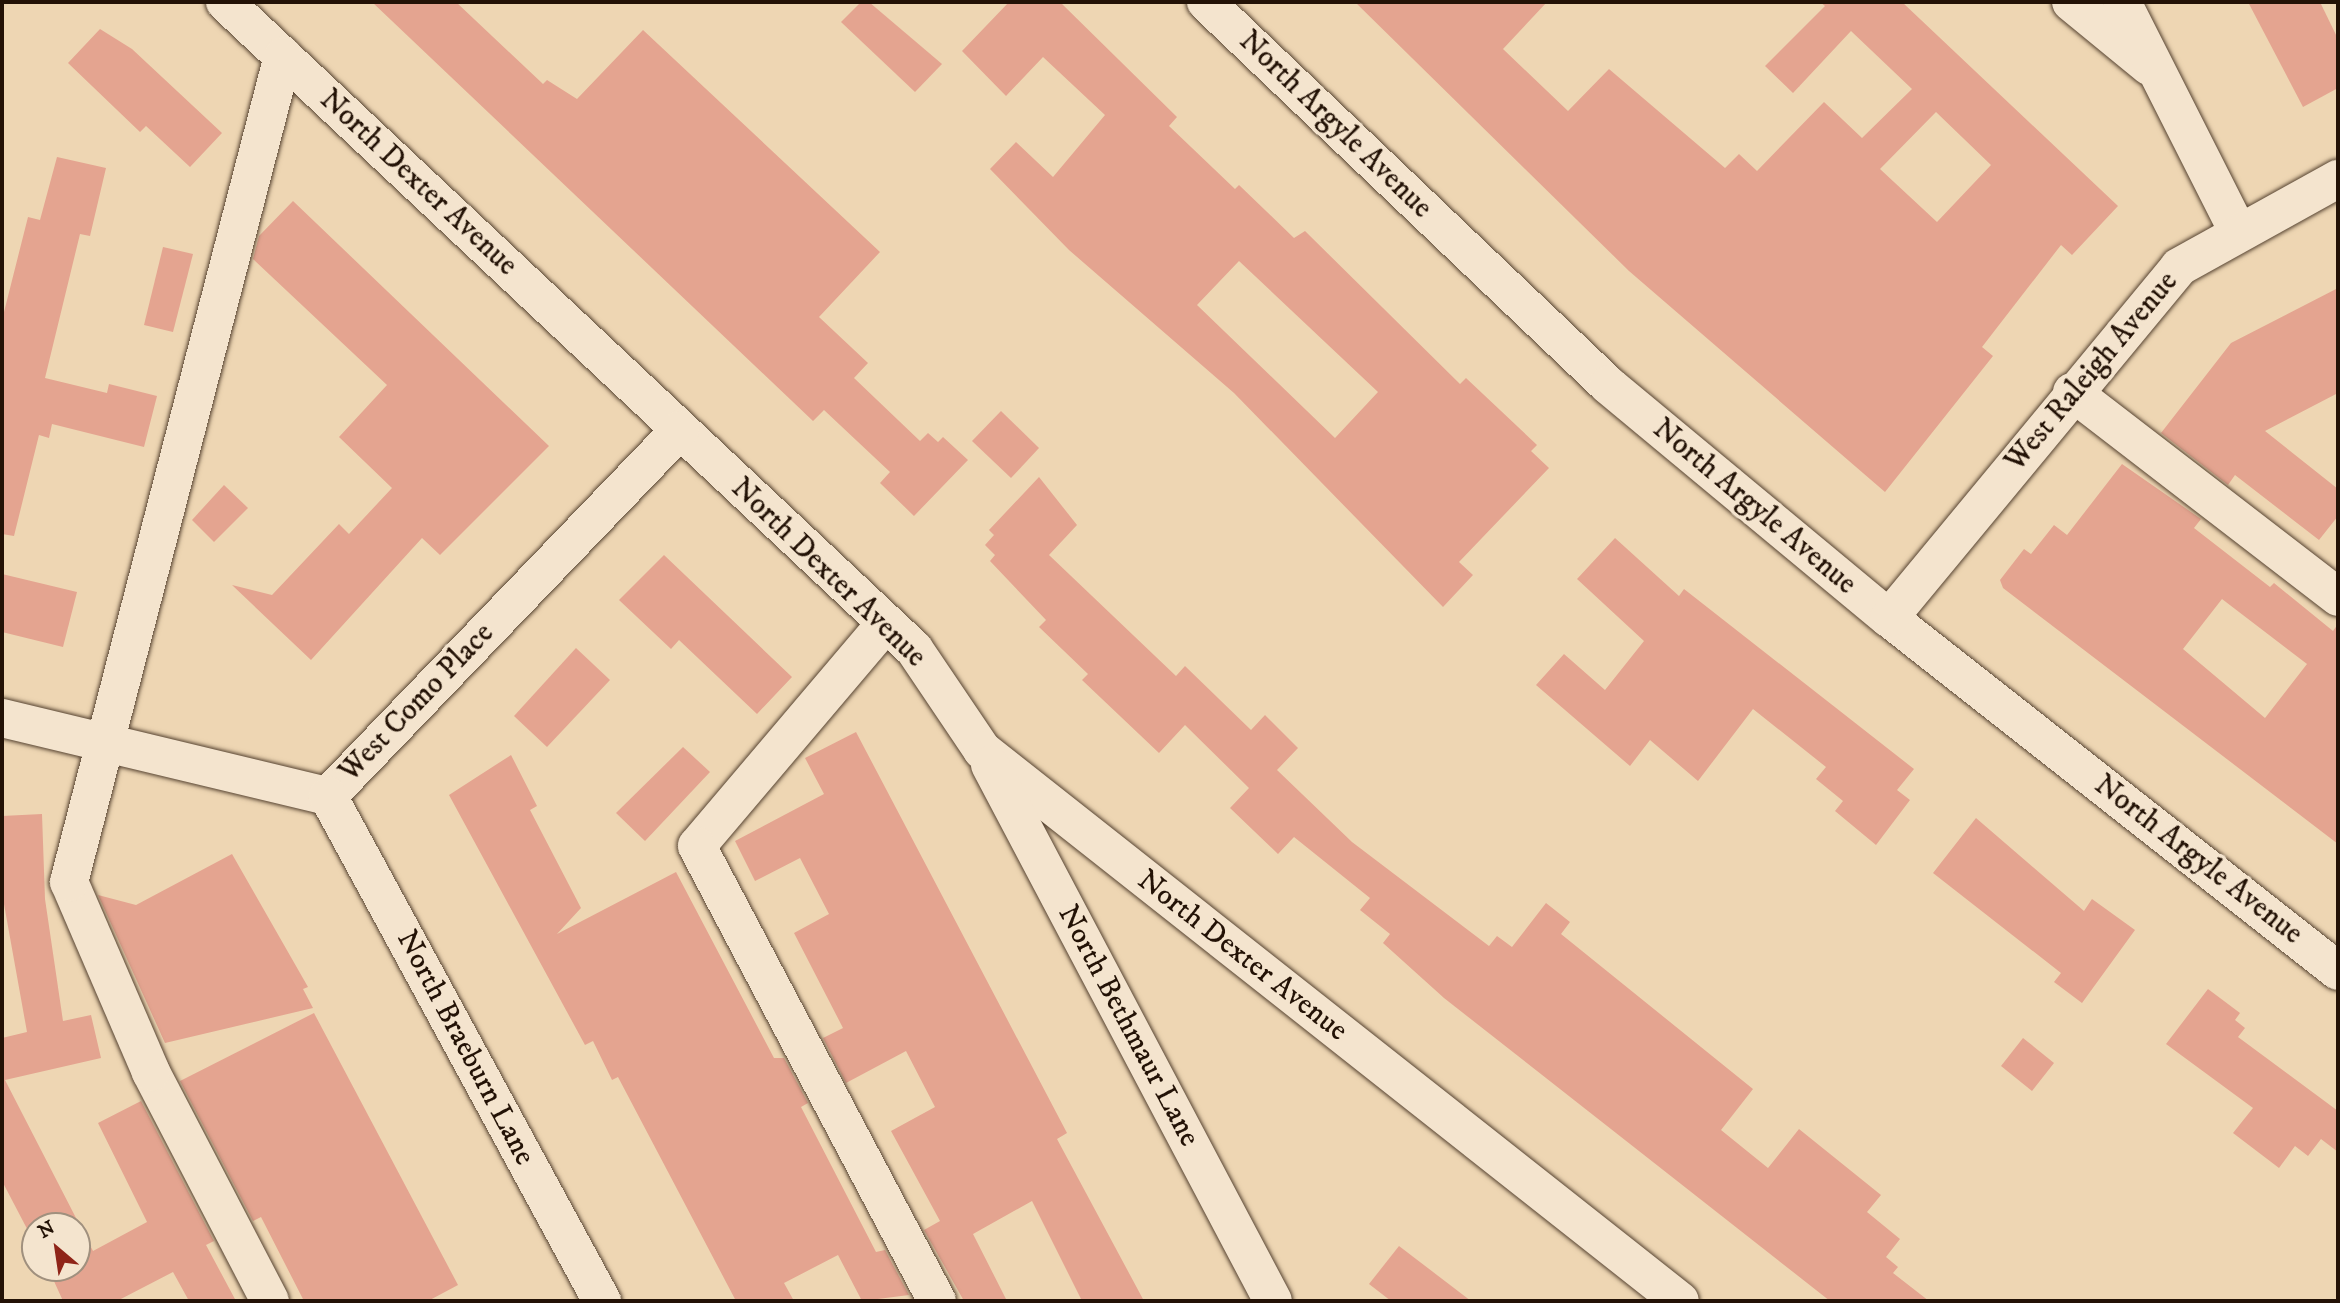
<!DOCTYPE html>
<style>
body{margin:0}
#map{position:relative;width:2340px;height:1303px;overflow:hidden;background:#eed6b3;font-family:"IM FELL DW Pica",serif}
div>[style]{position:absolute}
.building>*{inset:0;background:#e4a490}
.roads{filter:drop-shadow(0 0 2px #564331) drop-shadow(0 0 2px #564331)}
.minor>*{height:38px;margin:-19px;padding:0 19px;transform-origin:19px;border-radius:19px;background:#f4e4ce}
span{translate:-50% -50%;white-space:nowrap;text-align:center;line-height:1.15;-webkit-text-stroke:7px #f4e4ce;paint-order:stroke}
.street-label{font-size:30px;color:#231206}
.frame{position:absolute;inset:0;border:4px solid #231206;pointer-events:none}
.north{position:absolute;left:21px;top:1212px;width:70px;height:70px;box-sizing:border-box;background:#f4e4ce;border:2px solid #a0907e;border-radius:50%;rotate:331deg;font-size:19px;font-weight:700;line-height:28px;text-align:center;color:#231206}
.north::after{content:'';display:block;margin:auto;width:24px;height:32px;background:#8f2418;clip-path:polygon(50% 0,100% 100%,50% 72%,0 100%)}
</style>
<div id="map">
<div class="building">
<div style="clip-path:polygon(372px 2px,456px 2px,543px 84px,547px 80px,577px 99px,643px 30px,880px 252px,819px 317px,868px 363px,854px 378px,920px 441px,928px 433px,938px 442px,943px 437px,968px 460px,914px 516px,880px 483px,890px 472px,824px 410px,813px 421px)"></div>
<div style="clip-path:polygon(861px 2px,869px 2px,942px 64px,915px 92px,841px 22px)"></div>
<div style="clip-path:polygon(evenodd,1009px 2px,1060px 2px,1177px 117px,1169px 126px,1235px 189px,1239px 185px,1294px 238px,1305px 231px,1460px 384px,1466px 378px,1537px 445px,1531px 451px,1549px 468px,1459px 562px,1473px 575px,1443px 607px,1234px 393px,1069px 250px,990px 169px,1016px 142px,1053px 177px,1105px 115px,1043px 57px,1006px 96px,962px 51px,1009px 2px,1239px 261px,1378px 392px,1335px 438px,1197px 305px,1239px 261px)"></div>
<div style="clip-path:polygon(evenodd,1355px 2px,1547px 2px,1503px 49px,1568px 111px,1609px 69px,1725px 168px,1739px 154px,1757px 171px,1824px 102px,1862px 138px,1912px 89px,1851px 31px,1793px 93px,1765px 66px,1825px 6px,1820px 2px,1902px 2px,2118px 206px,2072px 255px,2061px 245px,1982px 347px,1993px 356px,1885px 492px,1629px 271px,1355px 2px,1936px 112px,1991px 165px,1937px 222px,1880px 169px,1936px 112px)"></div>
<div style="clip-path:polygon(2248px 2px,2320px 2px,2338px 39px,2338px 88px,2303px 107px)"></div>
<div style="clip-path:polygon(100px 29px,132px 49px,222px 133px,190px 167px,146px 126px,140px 132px,68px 63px)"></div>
<div style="clip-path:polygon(57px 157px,106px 168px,90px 236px,80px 234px,45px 378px,107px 393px,109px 384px,157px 396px,144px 447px,52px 424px,49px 438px,39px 435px,14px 536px,2px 534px,2px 320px,28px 217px,40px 220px)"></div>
<div style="clip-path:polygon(293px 201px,549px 446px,440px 555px,422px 538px,311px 660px,232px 585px,272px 595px,339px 524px,349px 534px,392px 488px,339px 437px,387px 385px,253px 259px,259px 236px)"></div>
<div style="clip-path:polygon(163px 247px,193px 254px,173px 332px,144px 325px)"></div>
<div style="clip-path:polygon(2338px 288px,2338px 393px,2265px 431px,2338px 489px,2338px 516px,2319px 540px,2235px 475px,2228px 485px,2161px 433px,2231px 343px)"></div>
<div style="clip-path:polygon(1001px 411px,1039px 448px,1011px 478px,972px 441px)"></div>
<div style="clip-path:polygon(evenodd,2122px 464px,2201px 519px,2194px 528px,2270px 587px,2274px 583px,2333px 631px,2338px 624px,2338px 844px,2003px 588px,2000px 580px,2024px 549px,2031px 554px,2054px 525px,2067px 535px,2122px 464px,2222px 599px,2307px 664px,2265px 718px,2183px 649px,2222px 599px)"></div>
<div style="clip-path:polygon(1039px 477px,1077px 525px,1049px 555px,1176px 676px,1185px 666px,1251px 730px,1265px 715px,1298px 748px,1277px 770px,1352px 842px,1489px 946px,1497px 936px,1512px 947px,1546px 903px,1570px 922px,1561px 934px,1753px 1089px,1721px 1130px,1768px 1168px,1799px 1129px,1881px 1195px,1867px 1212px,1900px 1239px,1886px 1257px,1898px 1267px,1893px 1273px,1929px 1301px,1830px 1301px,1444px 998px,1383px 943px,1390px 934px,1360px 910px,1370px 898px,1294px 837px,1278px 854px,1230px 808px,1249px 788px,1185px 725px,1159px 753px,1082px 680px,1088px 674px,1039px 627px,1046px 620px,990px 561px,995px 555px,985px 545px,994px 535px,989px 530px)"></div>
<div style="clip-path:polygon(224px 485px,248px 508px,214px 542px,192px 520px)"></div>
<div style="clip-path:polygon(1615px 538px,1679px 596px,1684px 589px,1914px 769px,1897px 790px,1910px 800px,1876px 845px,1835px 811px,1843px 801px,1816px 779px,1826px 767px,1753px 709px,1698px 781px,1650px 740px,1630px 766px,1536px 685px,1564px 654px,1605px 690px,1644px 641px,1577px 579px)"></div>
<div style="clip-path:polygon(664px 555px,792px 677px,757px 714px,679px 640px,671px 649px,619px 600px)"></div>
<div style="clip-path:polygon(2px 574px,77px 592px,63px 647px,2px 632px)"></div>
<div style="clip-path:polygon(576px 648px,610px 680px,547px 747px,514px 716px)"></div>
<div style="clip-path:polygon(856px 732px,1067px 1133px,1057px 1139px,1144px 1301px,1082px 1301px,1032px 1201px,973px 1234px,1007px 1301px,964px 1301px,924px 1230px,940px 1221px,891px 1131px,935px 1107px,906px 1051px,846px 1083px,823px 1038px,843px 1028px,794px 933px,829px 914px,800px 858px,755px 881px,735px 841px,824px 794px,805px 758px)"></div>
<div style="clip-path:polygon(683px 747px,710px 772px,645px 841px,616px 813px)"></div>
<div style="clip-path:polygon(511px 755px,537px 806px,530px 810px,581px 908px,557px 934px,676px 872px,774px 1058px,784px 1058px,808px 1103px,801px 1107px,876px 1252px,885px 1250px,909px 1295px,862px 1301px,838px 1255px,784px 1283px,794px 1301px,736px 1301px,618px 1077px,612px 1080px,593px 1041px,585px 1045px,449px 795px)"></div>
<div style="clip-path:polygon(42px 814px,45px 899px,63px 1021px,91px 1015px,101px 1058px,5px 1080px,93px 1251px,147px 1222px,98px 1123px,141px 1101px,214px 1241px,206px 1245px,236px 1301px,189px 1301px,173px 1272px,117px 1301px,63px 1301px,48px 1268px,77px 1268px,77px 1226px,35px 1226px,35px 1244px,2px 1181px,2px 1038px,27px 1032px,2px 893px,2px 816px)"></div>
<div style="clip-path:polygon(1976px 818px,2084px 911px,2092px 899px,2135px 930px,2082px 1003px,2054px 982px,2061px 973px,1933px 873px)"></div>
<div style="clip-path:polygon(232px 854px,308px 987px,303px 989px,313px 1008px,165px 1043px,98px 895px,136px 905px)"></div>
<div style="clip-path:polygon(2208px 989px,2240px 1013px,2235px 1020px,2245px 1028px,2238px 1037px,2338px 1111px,2338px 1152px,2321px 1139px,2308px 1156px,2295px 1146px,2279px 1168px,2233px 1133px,2253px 1108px,2166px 1044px)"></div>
<div style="clip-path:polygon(314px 1013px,458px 1285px,428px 1301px,304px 1301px,261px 1217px,253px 1221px,180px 1081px)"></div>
<div style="clip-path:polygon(2023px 1038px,2054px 1063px,2032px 1091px,2001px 1066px)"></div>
<div style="clip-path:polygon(1399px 1246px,1471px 1301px,1391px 1301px,1369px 1284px)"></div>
</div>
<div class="roads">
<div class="minor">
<div style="left:225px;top:2px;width:945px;rotate:43.2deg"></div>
<div style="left:914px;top:649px;width:122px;rotate:56deg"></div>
<div style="left:982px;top:750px;width:889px;rotate:38.29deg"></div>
<div style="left:1206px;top:2px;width:555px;rotate:43.61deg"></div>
<div style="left:1608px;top:385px;width:365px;rotate:39.7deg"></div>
<div style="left:1889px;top:618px;width:571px;rotate:38.17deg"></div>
<div style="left:2071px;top:2px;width:101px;rotate:39.4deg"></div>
<div style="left:2122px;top:2px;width:258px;rotate:63.2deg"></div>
<div style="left:2072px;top:392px;width:336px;rotate:37.6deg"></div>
<div style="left:1889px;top:618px;width:455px;rotate:-50.4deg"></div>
<div style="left:2179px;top:267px;width:182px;rotate:-29deg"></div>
<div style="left:886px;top:623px;width:292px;rotate:130.3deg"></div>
<div style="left:697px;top:846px;width:514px;rotate:62.19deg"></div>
<div style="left:2px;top:718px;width:335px;rotate:13.5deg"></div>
<div style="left:328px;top:796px;width:508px;rotate:-46.12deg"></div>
<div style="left:990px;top:765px;width:606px;rotate:62.17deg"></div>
<div style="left:328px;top:796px;width:575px;rotate:61.52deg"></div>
<div style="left:270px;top:1301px;width:258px;rotate:-117.5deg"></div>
<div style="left:151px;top:1072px;width:207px;rotate:-113.3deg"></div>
<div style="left:69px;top:882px;width:853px;rotate:-75.48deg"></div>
</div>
</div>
<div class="street-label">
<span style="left:1335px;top:125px;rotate:44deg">North Argyle Avenue</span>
<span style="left:418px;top:183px;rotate:43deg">North Dexter Avenue</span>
<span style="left:2092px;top:372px;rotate:-50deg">West Raleigh Avenue</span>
<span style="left:1754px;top:507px;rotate:40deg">North Argyle Avenue</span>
<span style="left:828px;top:573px;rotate:44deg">North Dexter Avenue</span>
<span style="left:417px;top:703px;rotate:-46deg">West Como Place</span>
<span style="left:2198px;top:860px;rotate:38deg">North Argyle Avenue</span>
<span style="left:1242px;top:956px;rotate:38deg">North Dexter Avenue</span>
<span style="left:1128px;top:1026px;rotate:62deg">North Bethmaur Lane</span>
<span style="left:465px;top:1048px;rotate:62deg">North Braeburn Lane</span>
</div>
<div class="frame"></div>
<div class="north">N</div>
</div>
